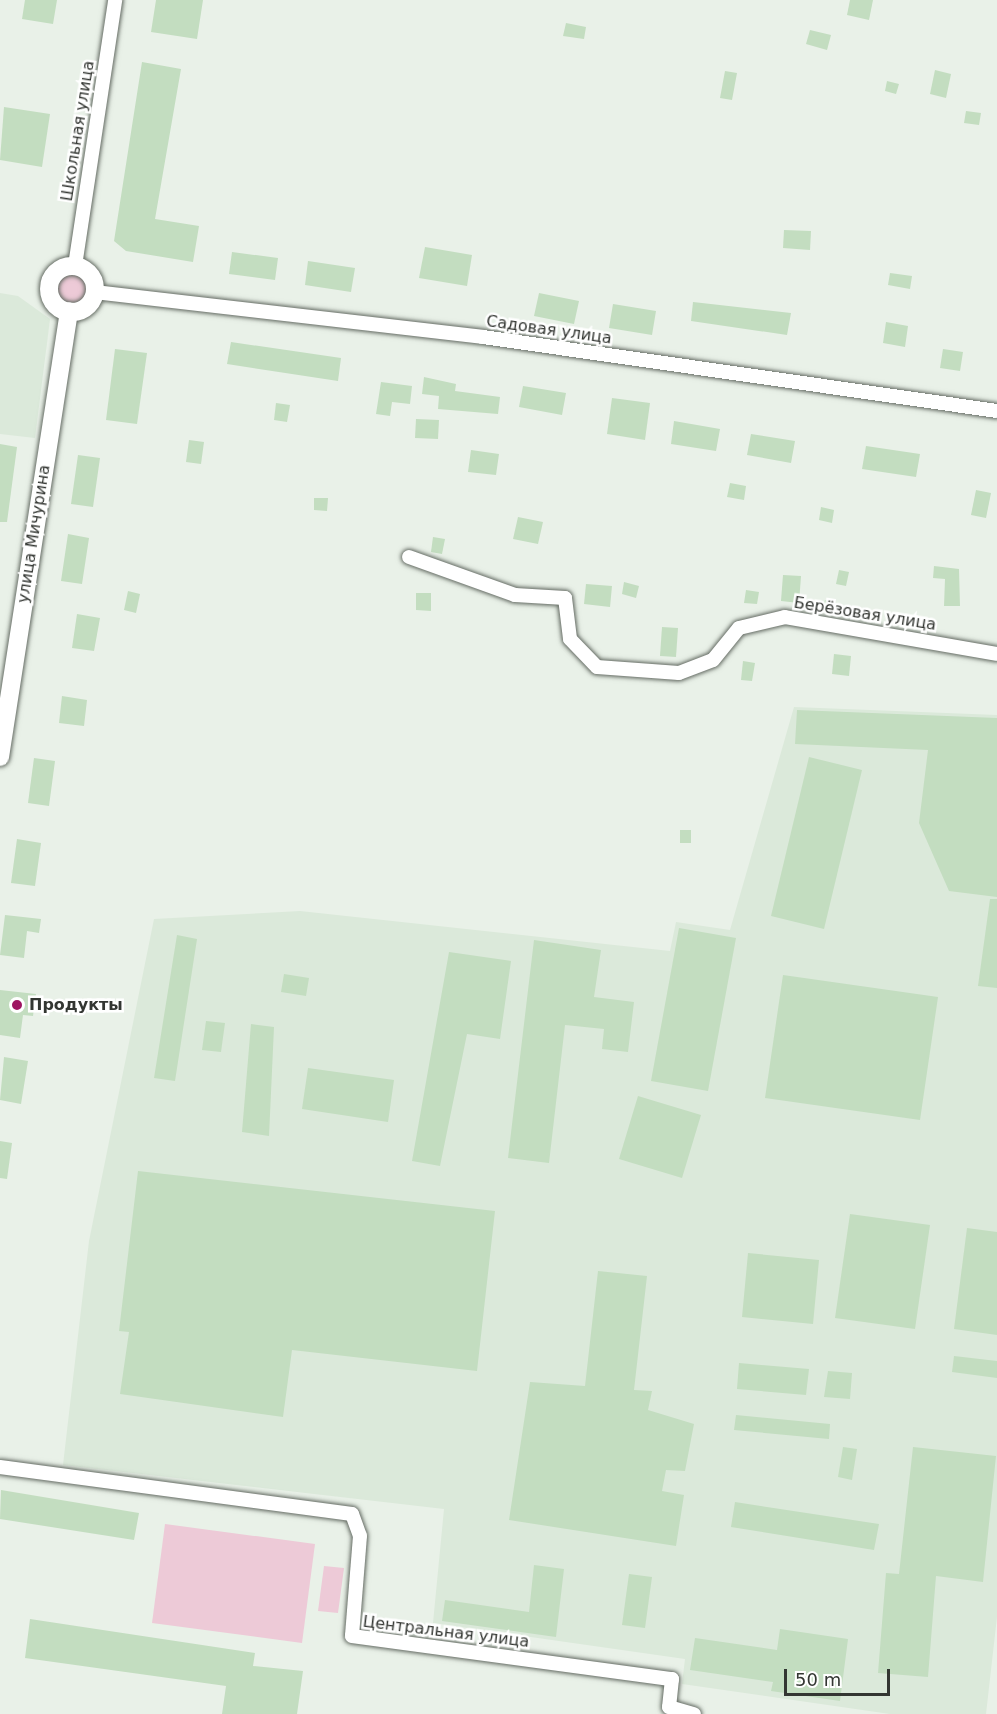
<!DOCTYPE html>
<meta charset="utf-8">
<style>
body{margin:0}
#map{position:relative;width:997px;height:1714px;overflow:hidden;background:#e9f1e8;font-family:"DejaVu Sans",sans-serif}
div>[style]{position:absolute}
.built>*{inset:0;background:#dbe9da}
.green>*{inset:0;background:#edcad7}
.round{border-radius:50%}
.building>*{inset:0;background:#c3ddc0}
.roads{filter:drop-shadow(0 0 2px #656c64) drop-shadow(0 0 2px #656c64)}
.street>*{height:14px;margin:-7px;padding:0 7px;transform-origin:7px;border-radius:7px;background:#fff}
.secondary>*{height:18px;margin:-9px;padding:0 9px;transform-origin:9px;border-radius:9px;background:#fff}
.secondary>.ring{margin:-9px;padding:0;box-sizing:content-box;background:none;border:18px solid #fff;border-radius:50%}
.dots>*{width:16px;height:16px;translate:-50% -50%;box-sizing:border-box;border:3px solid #fff;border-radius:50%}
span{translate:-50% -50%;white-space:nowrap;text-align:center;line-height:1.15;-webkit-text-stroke:5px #fff;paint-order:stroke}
.street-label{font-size:16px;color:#333632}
.poi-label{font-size:16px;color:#333632;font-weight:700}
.left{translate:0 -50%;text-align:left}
.scale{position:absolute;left:784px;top:1669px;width:106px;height:27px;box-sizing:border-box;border:3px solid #333632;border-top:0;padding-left:8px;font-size:18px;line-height:21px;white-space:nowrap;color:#333632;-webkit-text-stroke:4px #fff;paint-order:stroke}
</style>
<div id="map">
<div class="built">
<div style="clip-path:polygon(0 293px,18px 296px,50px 319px,35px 438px,0 434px)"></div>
<div style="clip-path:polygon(794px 707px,997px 715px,997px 1617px,986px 1714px,890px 1714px,682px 1684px,685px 1659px,433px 1623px,444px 1509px,63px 1465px,89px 1241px,154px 919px,300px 911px,670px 951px,676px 922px,730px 930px)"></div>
</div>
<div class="green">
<div class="round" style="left:58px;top:275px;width:28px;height:28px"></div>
<div style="clip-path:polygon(165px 1524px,315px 1544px,302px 1643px,152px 1623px)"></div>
<div style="clip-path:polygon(324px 1566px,344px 1568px,338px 1613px,318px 1611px)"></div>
</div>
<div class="building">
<div style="clip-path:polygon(25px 0,57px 0,53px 24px,22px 19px)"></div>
<div style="clip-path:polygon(156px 0,203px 0,197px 39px,151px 32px)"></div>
<div style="clip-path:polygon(850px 0,873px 0,869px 20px,847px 15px)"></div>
<div style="clip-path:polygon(566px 23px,586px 27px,584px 39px,563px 36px)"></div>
<div style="clip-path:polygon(810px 30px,831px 35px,827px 50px,806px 44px)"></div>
<div style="clip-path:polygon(142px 62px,181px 69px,155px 219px,199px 226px,193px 262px,126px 251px,114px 241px)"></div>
<div style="clip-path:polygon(935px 70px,951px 74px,946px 98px,930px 94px)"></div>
<div style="clip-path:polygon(725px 71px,737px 73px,732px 100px,720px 98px)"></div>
<div style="clip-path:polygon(887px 81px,899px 84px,896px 94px,885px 91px)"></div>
<div style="clip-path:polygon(4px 107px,50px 114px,42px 167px,0 160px)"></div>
<div style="clip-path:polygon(966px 111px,981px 113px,979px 125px,964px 123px)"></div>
<div style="clip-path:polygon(784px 230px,811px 231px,810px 250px,783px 248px)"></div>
<div style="clip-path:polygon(425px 247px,472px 255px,467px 286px,419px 278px)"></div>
<div style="clip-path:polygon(232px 252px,278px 258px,275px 280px,229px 274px)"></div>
<div style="clip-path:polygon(308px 261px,355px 268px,351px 292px,305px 285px)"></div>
<div style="clip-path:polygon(890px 273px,912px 276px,910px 289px,888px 285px)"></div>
<div style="clip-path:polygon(539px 293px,579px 301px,574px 324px,534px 316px)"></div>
<div style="clip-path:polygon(693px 302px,791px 313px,787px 335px,691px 321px)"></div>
<div style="clip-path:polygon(613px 304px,656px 311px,652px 335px,609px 328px)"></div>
<div style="clip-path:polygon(886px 322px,908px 326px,905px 347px,883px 343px)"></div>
<div style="clip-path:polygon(231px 342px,341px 358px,338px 381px,227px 364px)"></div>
<div style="clip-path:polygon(115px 349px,147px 353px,137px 424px,106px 420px)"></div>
<div style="clip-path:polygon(943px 349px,963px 352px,960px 371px,940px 368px)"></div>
<div style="clip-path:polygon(424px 377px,456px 384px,455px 391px,500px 397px,498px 414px,438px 409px,439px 396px,422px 394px)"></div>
<div style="clip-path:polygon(381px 382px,412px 386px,410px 404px,392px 402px,390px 416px,376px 414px)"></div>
<div style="clip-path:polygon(523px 386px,566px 393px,562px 415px,519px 407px)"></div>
<div style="clip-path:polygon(612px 398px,650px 403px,645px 440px,607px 434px)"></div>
<div style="clip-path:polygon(276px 403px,290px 405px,287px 422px,274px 420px)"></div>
<div style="clip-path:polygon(416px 419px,439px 420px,438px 439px,415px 438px)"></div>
<div style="clip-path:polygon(674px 421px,720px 429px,716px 451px,671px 444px)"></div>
<div style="clip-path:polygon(751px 434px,795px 441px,791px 463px,747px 455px)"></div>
<div style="clip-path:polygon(189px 440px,204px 442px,201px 464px,186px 462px)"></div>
<div style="clip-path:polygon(0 444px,17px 447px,7px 522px,0 522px)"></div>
<div style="clip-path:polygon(866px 446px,920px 454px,916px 477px,862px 469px)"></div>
<div style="clip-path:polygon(471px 450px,499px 454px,496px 475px,468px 472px)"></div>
<div style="clip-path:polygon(78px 455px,100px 458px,93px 507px,71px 504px)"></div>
<div style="clip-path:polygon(730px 483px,746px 486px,744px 500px,727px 497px)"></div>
<div style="clip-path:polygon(976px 490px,991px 493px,986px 518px,971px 515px)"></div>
<div style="clip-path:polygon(314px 498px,328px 498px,327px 511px,314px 510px)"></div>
<div style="clip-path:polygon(821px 507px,834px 510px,832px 523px,819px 520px)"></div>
<div style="clip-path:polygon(518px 517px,543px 522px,538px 544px,513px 539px)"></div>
<div style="clip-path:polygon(68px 534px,89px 538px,82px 584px,61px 581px)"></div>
<div style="clip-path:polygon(433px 537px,445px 539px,442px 554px,431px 552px)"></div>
<div style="clip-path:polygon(934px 566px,959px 569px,960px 606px,944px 606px,945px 579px,933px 578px)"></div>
<div style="clip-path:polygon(839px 570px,849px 572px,846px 586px,836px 584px)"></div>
<div style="clip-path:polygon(783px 575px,801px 576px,799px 603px,781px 601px)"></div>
<div style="clip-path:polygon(624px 582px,639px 586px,636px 598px,622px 594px)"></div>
<div style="clip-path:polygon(586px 584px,612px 586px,610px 607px,584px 604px)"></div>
<div style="clip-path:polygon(746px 590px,759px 592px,757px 604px,744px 603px)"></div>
<div style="clip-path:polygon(128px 591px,140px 594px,136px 613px,124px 610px)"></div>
<div style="clip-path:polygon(416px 593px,431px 593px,431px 611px,416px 610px)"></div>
<div style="clip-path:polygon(825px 600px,836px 604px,832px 615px,821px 610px)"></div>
<div style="clip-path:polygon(77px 614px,100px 618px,94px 651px,72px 648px)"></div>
<div style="clip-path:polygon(662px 627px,678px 628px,676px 657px,660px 656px)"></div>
<div style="clip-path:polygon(834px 654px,851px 656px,849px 676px,832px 674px)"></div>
<div style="clip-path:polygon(743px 661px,755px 663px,752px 681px,741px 680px)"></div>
<div style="clip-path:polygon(62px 696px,87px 700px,84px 726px,59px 723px)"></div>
<div style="clip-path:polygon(797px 710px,997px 718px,997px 897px,949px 891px,919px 823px,928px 750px,795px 744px)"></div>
<div style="clip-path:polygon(809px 757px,862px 770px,824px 929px,771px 916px)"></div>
<div style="clip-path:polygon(34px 758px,55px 761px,49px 806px,28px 803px)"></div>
<div style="clip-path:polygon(680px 830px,691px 830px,691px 843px,680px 843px)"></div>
<div style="clip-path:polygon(17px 839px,41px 843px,35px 886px,11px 883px)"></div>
<div style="clip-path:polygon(990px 899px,997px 899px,997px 988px,978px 986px)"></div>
<div style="clip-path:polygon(5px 915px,41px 919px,39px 933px,27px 931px,24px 958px,0 955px)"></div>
<div style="clip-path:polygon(679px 928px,736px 938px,708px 1091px,651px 1081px)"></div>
<div style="clip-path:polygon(177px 935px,197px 939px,175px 1081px,154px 1078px)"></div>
<div style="clip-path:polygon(534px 940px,601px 950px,594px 997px,634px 1002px,628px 1052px,602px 1049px,604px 1029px,565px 1025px,549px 1163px,508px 1158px)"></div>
<div style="clip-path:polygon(449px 952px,511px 961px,500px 1039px,467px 1034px,440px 1166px,412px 1161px)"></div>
<div style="clip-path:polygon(284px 974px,309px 978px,306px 996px,281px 992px)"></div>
<div style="clip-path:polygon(783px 975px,938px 997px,920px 1120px,765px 1098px)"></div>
<div style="clip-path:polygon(0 990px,36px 994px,33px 1016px,23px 1015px,20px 1038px,0 1035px)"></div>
<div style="clip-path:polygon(206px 1021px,225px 1023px,221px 1052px,202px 1050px)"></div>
<div style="clip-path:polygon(251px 1024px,274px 1027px,269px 1136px,242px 1132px)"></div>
<div style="clip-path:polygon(4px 1057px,28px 1061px,21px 1104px,0 1100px)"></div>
<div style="clip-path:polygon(308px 1068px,394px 1080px,388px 1122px,302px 1109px)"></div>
<div style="clip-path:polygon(638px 1096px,701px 1115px,682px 1178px,619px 1159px)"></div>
<div style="clip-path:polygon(0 1141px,12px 1143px,7px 1179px,0 1178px)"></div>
<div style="clip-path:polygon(138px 1171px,495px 1211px,477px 1371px,292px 1350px,283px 1417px,120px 1394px,129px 1332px,119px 1331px)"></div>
<div style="clip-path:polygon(850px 1214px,930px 1225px,915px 1329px,835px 1318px)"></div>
<div style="clip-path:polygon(967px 1228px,997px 1232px,997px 1335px,954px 1329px)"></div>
<div style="clip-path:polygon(748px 1253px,819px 1260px,813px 1324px,742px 1317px)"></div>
<div style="clip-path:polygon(598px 1271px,647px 1276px,634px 1390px,652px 1391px,648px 1410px,694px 1424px,685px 1471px,666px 1470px,662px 1491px,684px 1495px,676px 1546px,509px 1520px,530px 1382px,585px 1386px)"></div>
<div style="clip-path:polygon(954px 1356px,997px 1361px,997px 1378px,952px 1372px)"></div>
<div style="clip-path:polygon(739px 1363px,809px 1369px,806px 1395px,737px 1389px)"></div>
<div style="clip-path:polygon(828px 1371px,852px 1373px,850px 1399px,824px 1397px)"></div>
<div style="clip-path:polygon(736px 1415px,830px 1424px,829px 1439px,734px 1430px)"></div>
<div style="clip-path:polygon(843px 1447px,857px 1449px,852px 1480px,838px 1477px)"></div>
<div style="clip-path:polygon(913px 1447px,996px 1456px,983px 1582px,936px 1576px,928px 1677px,878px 1673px,886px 1573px,899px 1574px)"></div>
<div style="clip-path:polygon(1px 1490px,139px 1513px,134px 1540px,0 1519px)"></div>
<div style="clip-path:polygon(735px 1502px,879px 1524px,874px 1550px,731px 1527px)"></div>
<div style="clip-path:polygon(534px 1565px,564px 1569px,556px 1637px,442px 1621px,445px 1600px,529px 1612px)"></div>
<div style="clip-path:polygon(629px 1574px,652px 1577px,645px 1628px,622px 1625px)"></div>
<div style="clip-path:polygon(30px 1619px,255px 1653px,253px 1666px,303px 1671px,297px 1714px,222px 1714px,226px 1686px,25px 1658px)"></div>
<div style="clip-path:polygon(780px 1629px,848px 1639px,840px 1701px,771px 1691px,773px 1682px,690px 1670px,695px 1638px,777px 1650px)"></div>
</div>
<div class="roads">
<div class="street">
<div style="left:75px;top:266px;width:269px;rotate:-81.4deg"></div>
<div style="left:95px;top:292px;width:391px;rotate:6.6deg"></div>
<div style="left:483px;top:337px;width:519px;rotate:8.19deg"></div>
<div style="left:409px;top:557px;width:113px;rotate:19.7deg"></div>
<div style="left:515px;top:595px;width:50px;rotate:3.4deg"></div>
<div style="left:565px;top:598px;width:41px;rotate:83deg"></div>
<div style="left:570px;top:639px;width:39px;rotate:46deg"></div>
<div style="left:597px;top:667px;width:82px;rotate:4.2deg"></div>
<div style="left:679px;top:673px;width:36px;rotate:-21deg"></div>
<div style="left:713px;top:660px;width:41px;rotate:-50.9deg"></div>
<div style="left:739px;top:628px;width:47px;rotate:-13.4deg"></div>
<div style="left:785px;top:617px;width:215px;rotate:9.9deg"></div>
<div style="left:0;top:1467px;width:355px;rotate:7.6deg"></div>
<div style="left:352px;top:1514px;width:23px;rotate:70deg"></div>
<div style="left:360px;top:1536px;width:100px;rotate:94.6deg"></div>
<div style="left:352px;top:1636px;width:323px;rotate:7.7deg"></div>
<div style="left:672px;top:1679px;width:28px;rotate:96deg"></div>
<div style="left:669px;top:1707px;width:26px;rotate:16deg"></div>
</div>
<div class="secondary">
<div class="ring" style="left:49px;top:266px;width:28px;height:28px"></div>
<div style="left:0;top:757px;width:451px;rotate:-81.2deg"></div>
</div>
</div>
<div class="dots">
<div style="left:17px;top:1005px;background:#9e1461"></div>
</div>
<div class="street-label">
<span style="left:78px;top:131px;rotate:-81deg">Школьная улица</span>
<span style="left:549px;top:330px;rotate:8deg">Садовая улица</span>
<span style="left:34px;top:534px;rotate:-81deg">улица Мичурина</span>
<span style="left:865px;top:614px;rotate:9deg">Берёзовая улица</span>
<span style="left:446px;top:1632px;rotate:7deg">Центральная улица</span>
</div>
<div class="poi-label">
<span class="left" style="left:29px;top:1005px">Продукты</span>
</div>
<div class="scale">50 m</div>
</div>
